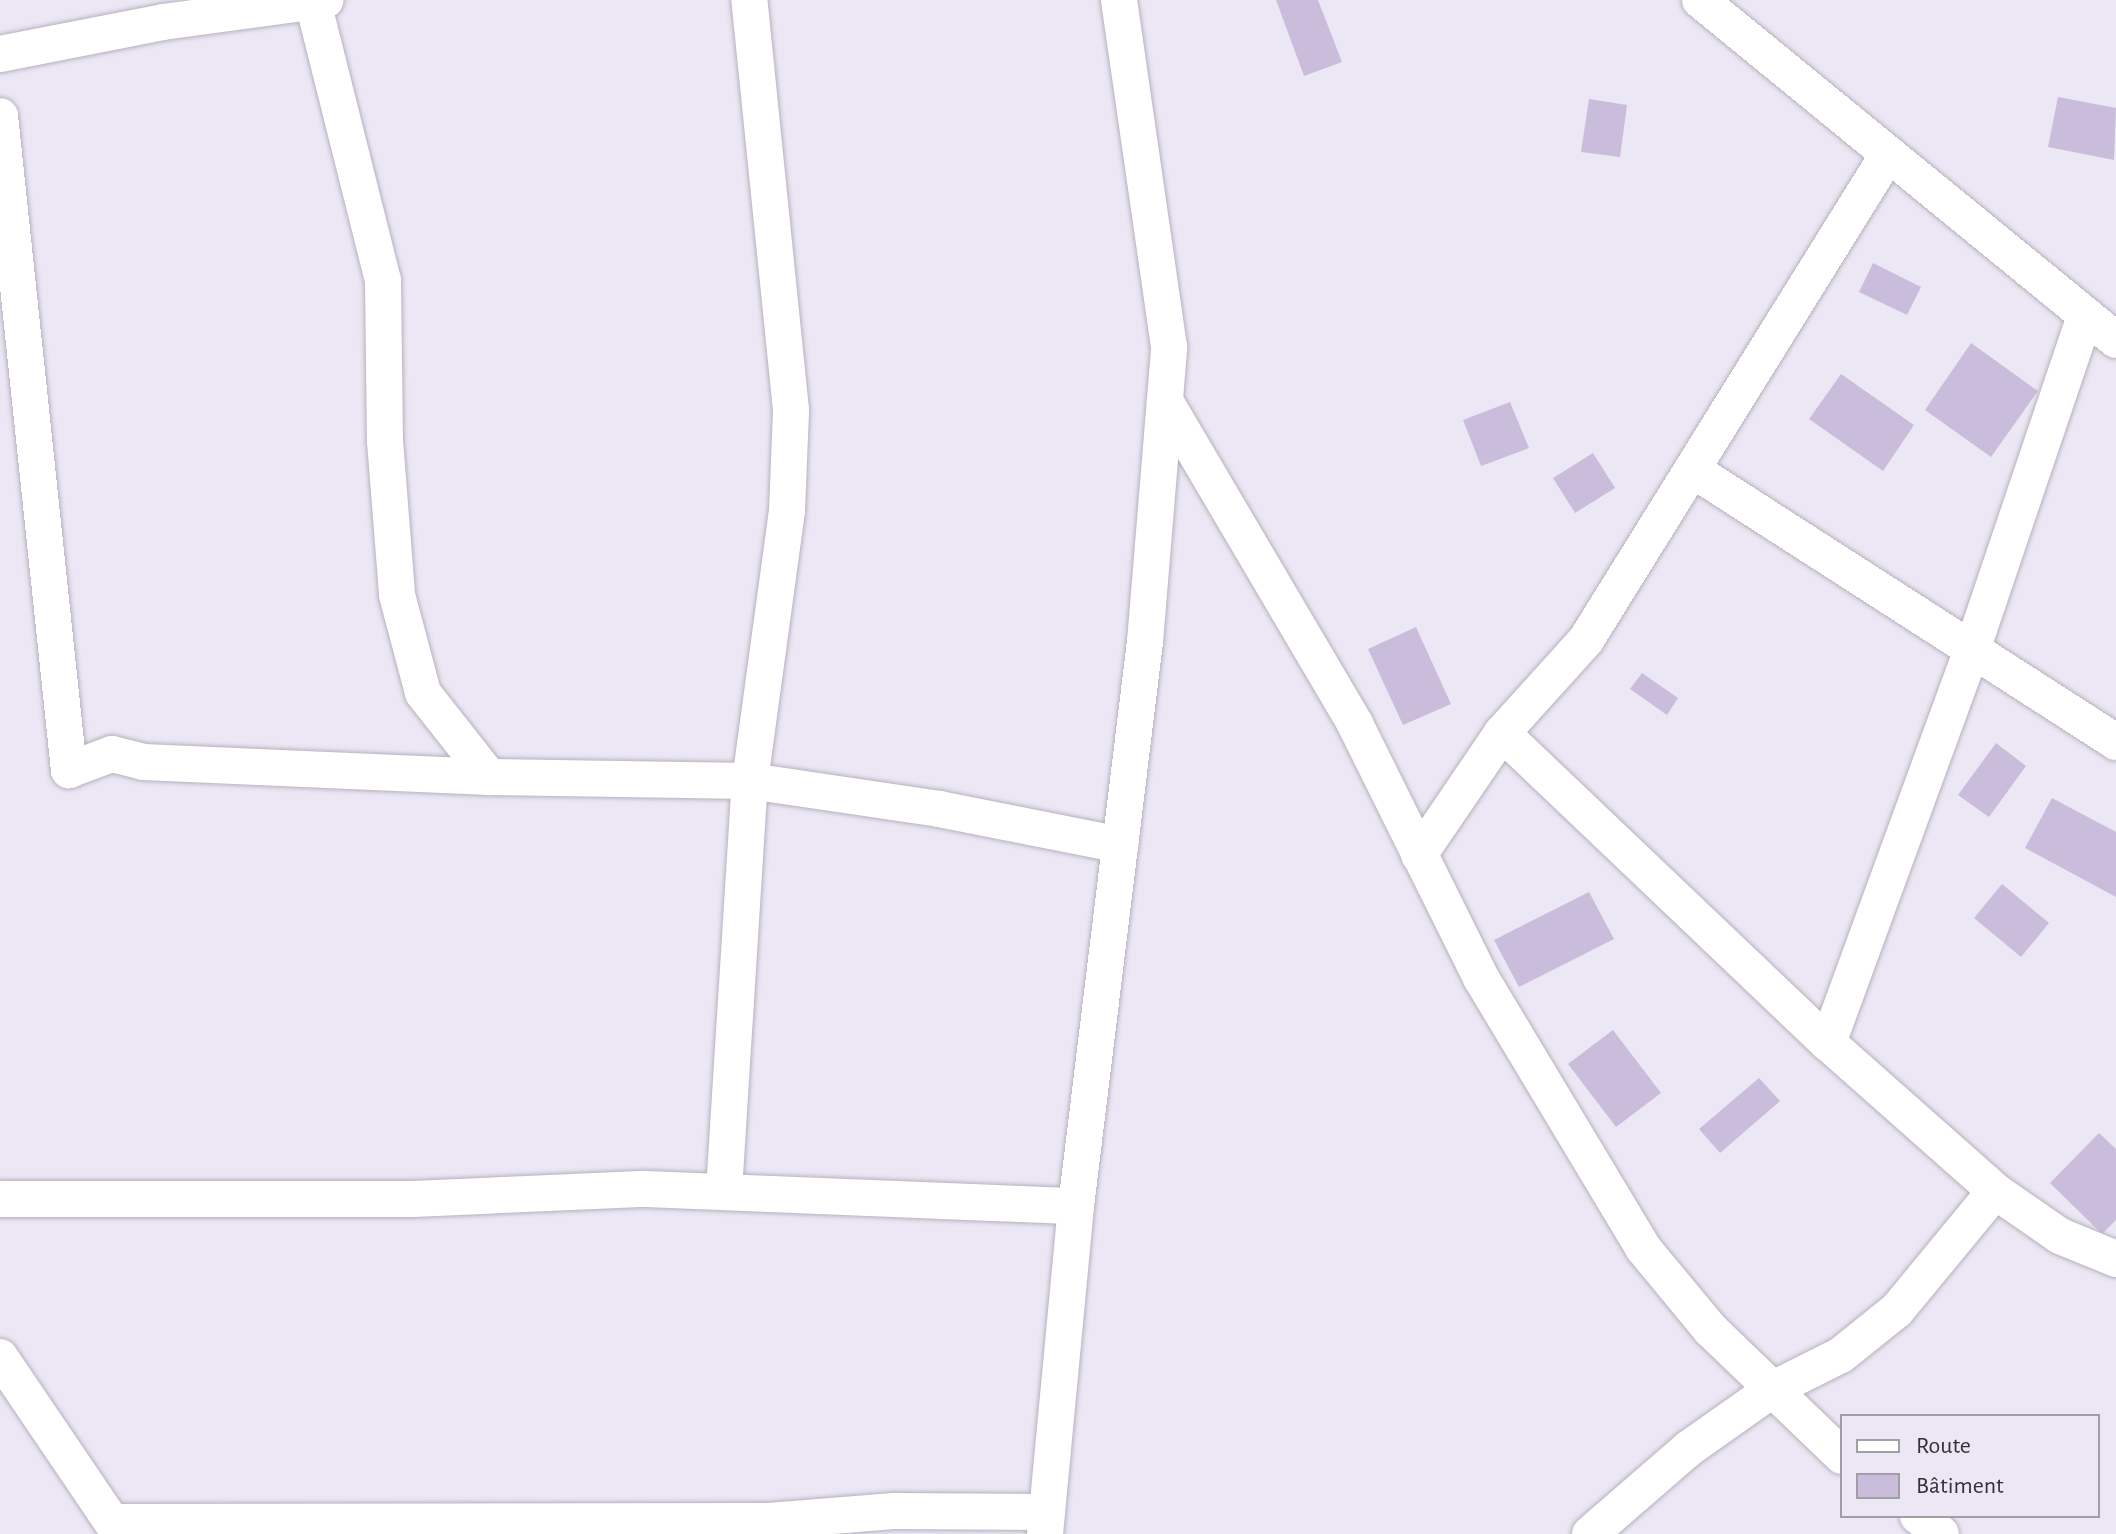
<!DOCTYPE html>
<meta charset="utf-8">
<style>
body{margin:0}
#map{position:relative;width:2116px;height:1534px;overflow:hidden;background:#ece7f4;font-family:"Alegreya Sans",sans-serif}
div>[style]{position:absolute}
.building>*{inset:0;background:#cabddc}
.roads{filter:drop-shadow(0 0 2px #b6b1be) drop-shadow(0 0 2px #b6b1be)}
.street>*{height:36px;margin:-18px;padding:0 18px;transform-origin:18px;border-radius:18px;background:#fff}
span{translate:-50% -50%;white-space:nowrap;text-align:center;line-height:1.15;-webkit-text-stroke:7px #ece7f4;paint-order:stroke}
.legend{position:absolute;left:1840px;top:1414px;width:260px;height:104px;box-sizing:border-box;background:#ece7f4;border:2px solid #a29ea8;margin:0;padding:10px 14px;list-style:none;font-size:24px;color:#333136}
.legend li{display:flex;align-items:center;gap:16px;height:40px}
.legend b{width:40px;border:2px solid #a29ea8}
</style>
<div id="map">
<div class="building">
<div style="clip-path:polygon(1276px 0,1318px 0,1342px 62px,1304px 76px)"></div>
<div style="clip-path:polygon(2058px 97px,2116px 108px,2114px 160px,2048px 147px)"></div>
<div style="clip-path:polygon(1589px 99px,1627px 105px,1620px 157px,1581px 152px)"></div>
<div style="clip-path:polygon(1873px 263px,1921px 287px,1907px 315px,1859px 292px)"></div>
<div style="clip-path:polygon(1971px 343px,2038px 391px,1991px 457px,1925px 410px)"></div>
<div style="clip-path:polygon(1841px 374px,1914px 425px,1883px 471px,1809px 419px)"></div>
<div style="clip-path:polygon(1510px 402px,1529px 448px,1481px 466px,1463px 420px)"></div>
<div style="clip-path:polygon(1593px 453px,1615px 488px,1575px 513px,1553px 478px)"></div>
<div style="clip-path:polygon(1416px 627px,1451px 704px,1403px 725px,1368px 649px)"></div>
<div style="clip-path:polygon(1642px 673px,1678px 698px,1667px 715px,1630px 689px)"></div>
<div style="clip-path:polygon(1996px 743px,2026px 766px,1989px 817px,1958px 795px)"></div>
<div style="clip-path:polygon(2052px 798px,2116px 832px,2116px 897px,2025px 848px)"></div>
<div style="clip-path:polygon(2002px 884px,2049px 923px,2021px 957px,1974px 918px)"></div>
<div style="clip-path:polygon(1589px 892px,1614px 939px,1519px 987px,1494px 940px)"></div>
<div style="clip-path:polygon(1613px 1030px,1661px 1093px,1616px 1127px,1568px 1064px)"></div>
<div style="clip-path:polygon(1759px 1078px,1780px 1101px,1720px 1153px,1699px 1129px)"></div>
<div style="clip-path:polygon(2099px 1133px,2116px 1149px,2116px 1220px,2102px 1234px,2050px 1183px)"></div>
</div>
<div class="roads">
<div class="street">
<div style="left:1700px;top:0;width:537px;rotate:39.26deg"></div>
<div style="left:313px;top:2px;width:287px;rotate:75.9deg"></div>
<div style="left:383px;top:280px;width:161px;rotate:89.3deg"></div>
<div style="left:385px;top:441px;width:154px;rotate:85.5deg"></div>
<div style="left:397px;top:595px;width:101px;rotate:75.1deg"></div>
<div style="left:423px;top:693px;width:107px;rotate:51.8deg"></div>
<div style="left:0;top:54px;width:166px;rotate:-11.1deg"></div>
<div style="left:163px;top:22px;width:164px;rotate:-7.7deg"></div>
<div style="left:0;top:116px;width:658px;rotate:83.98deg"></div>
<div style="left:69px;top:770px;width:46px;rotate:-20.4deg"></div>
<div style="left:112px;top:754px;width:32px;rotate:14deg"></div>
<div style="left:143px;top:762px;width:346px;rotate:2.5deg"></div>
<div style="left:489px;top:777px;width:261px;rotate:0.9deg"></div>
<div style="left:750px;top:781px;width:191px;rotate:8.4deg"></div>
<div style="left:939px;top:809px;width:185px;rotate:11.2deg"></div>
<div style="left:1165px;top:401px;width:375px;rotate:59.5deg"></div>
<div style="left:1355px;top:724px;width:284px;rotate:63.6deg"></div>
<div style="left:1481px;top:978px;width:315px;rotate:59deg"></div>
<div style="left:1643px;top:1248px;width:105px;rotate:50.4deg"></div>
<div style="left:1710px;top:1329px;width:183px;rotate:43.9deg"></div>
<div style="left:1693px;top:470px;width:503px;rotate:32.74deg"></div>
<div style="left:1502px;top:733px;width:450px;rotate:43.6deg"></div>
<div style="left:1828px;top:1043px;width:223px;rotate:41.5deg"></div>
<div style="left:1995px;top:1191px;width:79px;rotate:34.7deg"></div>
<div style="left:2060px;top:1236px;width:61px;rotate:22.3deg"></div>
<div style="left:1419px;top:855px;width:148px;rotate:-55.8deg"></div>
<div style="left:1502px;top:733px;width:125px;rotate:-47.9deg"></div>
<div style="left:1586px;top:640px;width:570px;rotate:-58.12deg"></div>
<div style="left:1828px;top:1043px;width:419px;rotate:-69.9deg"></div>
<div style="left:1972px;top:650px;width:353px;rotate:-71.3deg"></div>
<div style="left:724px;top:1191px;width:411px;rotate:-86.4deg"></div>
<div style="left:750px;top:781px;width:273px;rotate:-82.2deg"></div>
<div style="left:787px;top:511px;width:101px;rotate:-87.7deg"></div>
<div style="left:791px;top:410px;width:412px;rotate:-95.8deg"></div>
<div style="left:0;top:1199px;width:413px"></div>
<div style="left:413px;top:1199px;width:233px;rotate:-2.5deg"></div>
<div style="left:646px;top:1189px;width:430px;rotate:2.3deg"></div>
<div style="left:0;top:1357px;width:214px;rotate:55.9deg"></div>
<div style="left:1918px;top:1516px;width:29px;rotate:38deg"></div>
<div style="left:116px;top:1522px;width:653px;rotate:-0.09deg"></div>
<div style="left:769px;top:1521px;width:125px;rotate:-4.6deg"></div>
<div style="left:894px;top:1511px;width:153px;rotate:0.4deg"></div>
<div style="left:1045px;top:1534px;width:329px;rotate:-84.6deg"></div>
<div style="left:1076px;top:1206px;width:568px;rotate:-83.03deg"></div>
<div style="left:1145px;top:642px;width:296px;rotate:-85.3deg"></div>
<div style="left:1169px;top:347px;width:351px;rotate:-98.2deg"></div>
<div style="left:1590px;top:1534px;width:130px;rotate:-40.9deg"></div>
<div style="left:1688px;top:1449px;width:104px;rotate:-35.2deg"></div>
<div style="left:1773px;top:1389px;width:76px;rotate:-26.6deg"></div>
<div style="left:1841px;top:1355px;width:72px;rotate:-38.8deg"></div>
<div style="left:1897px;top:1310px;width:154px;rotate:-50.5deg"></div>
</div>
</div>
<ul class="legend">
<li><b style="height:10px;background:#fff"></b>Route</li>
<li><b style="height:22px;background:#cabddc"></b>Bâtiment</li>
</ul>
</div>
